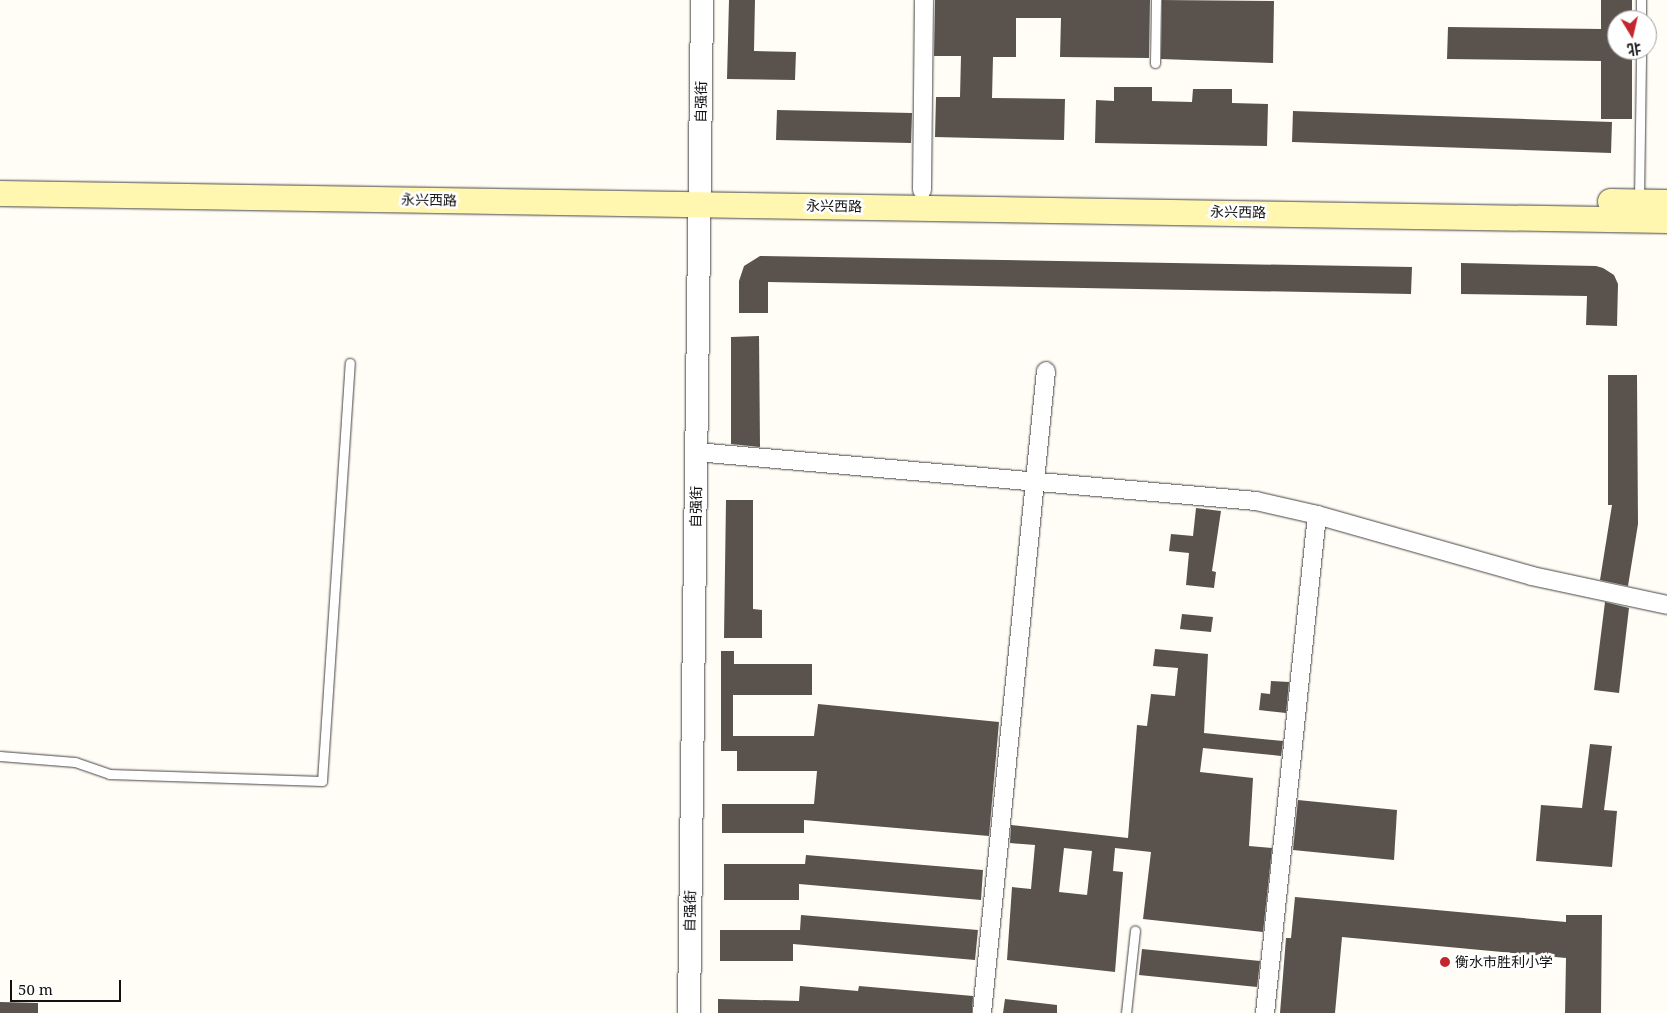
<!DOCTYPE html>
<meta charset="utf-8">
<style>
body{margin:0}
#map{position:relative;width:1667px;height:1013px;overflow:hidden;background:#fffdf5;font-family:"Noto Serif","Noto Sans SC",serif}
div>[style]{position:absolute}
.building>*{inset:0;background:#5a524d}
.roads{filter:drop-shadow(0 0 1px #444) drop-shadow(0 0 1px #444)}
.service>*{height:9px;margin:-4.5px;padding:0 4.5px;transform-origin:4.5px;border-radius:4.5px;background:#fff}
.minor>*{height:18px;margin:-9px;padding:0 9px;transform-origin:9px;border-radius:9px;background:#fff}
.tertiary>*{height:22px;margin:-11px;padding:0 11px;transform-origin:11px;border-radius:11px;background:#fff}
.secondary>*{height:25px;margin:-12.5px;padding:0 12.5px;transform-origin:12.5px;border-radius:12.5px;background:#fff6b0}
.dots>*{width:14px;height:14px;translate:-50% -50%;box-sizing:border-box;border:2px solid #fff;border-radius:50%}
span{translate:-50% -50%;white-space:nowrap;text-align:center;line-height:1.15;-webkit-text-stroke:5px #fff;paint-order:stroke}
.street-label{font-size:14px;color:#111}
.poi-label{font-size:14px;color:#111}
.left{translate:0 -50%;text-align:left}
.north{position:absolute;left:1607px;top:10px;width:50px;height:50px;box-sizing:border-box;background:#fff;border:1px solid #a0a0a0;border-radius:50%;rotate:171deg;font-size:14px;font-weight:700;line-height:20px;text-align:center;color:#111}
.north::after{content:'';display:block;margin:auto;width:18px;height:22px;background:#c4262e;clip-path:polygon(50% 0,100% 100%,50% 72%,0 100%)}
.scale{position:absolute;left:10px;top:980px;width:111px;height:22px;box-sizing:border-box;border:2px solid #111;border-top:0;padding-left:6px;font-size:15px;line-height:18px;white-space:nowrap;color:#111;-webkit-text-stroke:4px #fff;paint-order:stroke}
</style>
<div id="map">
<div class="building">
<div style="clip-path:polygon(729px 0,755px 0,754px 51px,796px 52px,795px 80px,727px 79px)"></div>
<div style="clip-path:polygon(935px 0,1150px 0,1149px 58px,1060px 57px,1061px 18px,1016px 18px,1016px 57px,993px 57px,992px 98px,1065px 99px,1064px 140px,935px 137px,936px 97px,960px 97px,961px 56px,934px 56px)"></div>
<div style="clip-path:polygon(1162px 0,1274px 1px,1273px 63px,1161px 59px)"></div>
<div style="clip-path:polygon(1601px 0,1632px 0,1632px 20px,1617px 20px,1617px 50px,1632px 50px,1632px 119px,1601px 119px,1601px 61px,1447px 59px,1448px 27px,1601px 29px)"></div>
<div style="clip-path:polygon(1114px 87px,1152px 87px,1152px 101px,1192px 102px,1193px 89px,1232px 89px,1232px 103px,1268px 104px,1267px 146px,1095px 143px,1096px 100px,1114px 101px)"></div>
<div style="clip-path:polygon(777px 110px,912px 113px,911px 143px,776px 140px)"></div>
<div style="clip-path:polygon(1293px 111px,1612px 122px,1611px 153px,1292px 142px)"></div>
<div style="clip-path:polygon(760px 256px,1412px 267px,1411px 294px,768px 282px,768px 313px,739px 313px,739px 281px,744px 266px)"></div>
<div style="clip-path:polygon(1461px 263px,1596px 266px,1603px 268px,1614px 275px,1618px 284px,1617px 326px,1586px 325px,1587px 296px,1461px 294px)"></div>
<div style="clip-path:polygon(759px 336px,760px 447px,731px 444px,731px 337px)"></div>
<div style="clip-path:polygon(1608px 375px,1637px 375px,1638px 524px,1628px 586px,1600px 580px,1612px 505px,1608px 505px)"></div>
<div style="clip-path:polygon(726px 500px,753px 500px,753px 609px,762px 610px,762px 638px,724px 638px)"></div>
<div style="clip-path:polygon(1196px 508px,1221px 511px,1212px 571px,1216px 572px,1214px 588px,1186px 585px,1189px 553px,1169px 551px,1171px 534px,1193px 536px)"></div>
<div style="clip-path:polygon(1605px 602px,1629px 608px,1619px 693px,1594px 690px)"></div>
<div style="clip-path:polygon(1182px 614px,1213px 617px,1211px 632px,1180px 629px)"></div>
<div style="clip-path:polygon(evenodd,1155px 649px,1208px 654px,1204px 733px,1283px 741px,1281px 756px,1203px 748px,1200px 772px,1253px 778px,1249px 846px,1272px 848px,1263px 932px,1143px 919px,1151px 852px,1115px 848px,1113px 871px,1123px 872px,1115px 972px,1007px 960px,1012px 887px,1031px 889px,1035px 845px,1010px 843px,1011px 825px,1128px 838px,1137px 725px,1147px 726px,1151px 694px,1175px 696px,1178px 668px,1153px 666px,1155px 649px,1064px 848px,1092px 851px,1087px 895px,1059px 892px,1064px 848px)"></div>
<div style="clip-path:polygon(721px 651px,734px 651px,734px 664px,812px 664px,812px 695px,733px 695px,733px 736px,814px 736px,818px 704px,999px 722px,989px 836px,804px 820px,804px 833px,722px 833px,722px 804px,814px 804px,817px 771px,737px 771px,737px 751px,721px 751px)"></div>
<div style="clip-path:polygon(1271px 681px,1289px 682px,1286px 713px,1259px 710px,1261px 693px,1270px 694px)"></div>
<div style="clip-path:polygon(1590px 744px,1612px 746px,1604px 810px,1617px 811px,1612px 867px,1536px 861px,1541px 805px,1582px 808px)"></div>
<div style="clip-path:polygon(1298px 800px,1397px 810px,1394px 860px,1293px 850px)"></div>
<div style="clip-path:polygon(806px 855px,983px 870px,981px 900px,799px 884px,799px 900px,724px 900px,724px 864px,805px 864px)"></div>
<div style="clip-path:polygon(1295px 897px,1566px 922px,1566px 915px,1602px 915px,1601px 1013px,1565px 1013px,1566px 958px,1342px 937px,1335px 1013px,1280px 1013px,1286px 938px,1291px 938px)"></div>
<div style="clip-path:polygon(801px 915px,978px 930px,975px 960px,793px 944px,793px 961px,720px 961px,720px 930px,800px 930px)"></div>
<div style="clip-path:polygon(1142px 949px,1260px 961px,1257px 987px,1139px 975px)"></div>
<div style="clip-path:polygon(800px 986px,858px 991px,859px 986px,973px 996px,972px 1013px,718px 1013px,718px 999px,799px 1001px)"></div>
<div style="clip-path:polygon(1005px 999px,1057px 1005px,1057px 1013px,1003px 1013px)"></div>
<div style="clip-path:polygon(0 1002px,38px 1003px,38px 1013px,0 1013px)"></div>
</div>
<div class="roads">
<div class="service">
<div style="left:1641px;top:20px;width:20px;rotate:-90deg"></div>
<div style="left:1155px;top:63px;width:63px;rotate:-89.1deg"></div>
<div style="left:1639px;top:201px;width:151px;rotate:-89.2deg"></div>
<div style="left:0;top:756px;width:75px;rotate:4.6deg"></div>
<div style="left:75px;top:762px;width:36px;rotate:19deg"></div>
<div style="left:109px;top:774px;width:213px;rotate:1.9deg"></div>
<div style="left:322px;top:781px;width:419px;rotate:-86.2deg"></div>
<div style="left:1126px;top:1013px;width:83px;rotate:-83.8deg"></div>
</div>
<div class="minor">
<div style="left:922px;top:190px;width:190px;rotate:-89.4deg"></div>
<div style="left:696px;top:452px;width:562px;rotate:5deg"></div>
<div style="left:1256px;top:501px;width:63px;rotate:12.9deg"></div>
<div style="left:1317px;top:515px;width:223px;rotate:15.8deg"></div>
<div style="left:1532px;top:576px;width:138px;rotate:12.1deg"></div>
<div style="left:982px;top:1013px;width:645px;rotate:-84.31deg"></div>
<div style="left:1265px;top:1013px;width:501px;rotate:-84.04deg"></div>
</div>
<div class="tertiary">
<div style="left:689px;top:1013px;width:1013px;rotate:-89.26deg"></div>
</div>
<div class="secondary">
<div style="left:0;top:193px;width:1667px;rotate:0.93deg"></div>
<div style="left:1610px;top:201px;width:57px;rotate:1deg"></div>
</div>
</div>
<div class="dots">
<div style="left:1445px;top:962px;background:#c4262e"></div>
</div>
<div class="street-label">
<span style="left:701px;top:102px;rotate:-89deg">自强街</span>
<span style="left:429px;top:200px;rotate:1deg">永兴西路</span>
<span style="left:834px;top:206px;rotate:1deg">永兴西路</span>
<span style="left:1238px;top:212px;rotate:1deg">永兴西路</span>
<span style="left:696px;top:507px;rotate:-89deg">自强街</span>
<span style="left:690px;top:911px;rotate:-89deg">自强街</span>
</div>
<div class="poi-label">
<span class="left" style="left:1455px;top:962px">衡水市胜利小学</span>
</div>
<div class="north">北</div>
<div class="scale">50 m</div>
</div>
